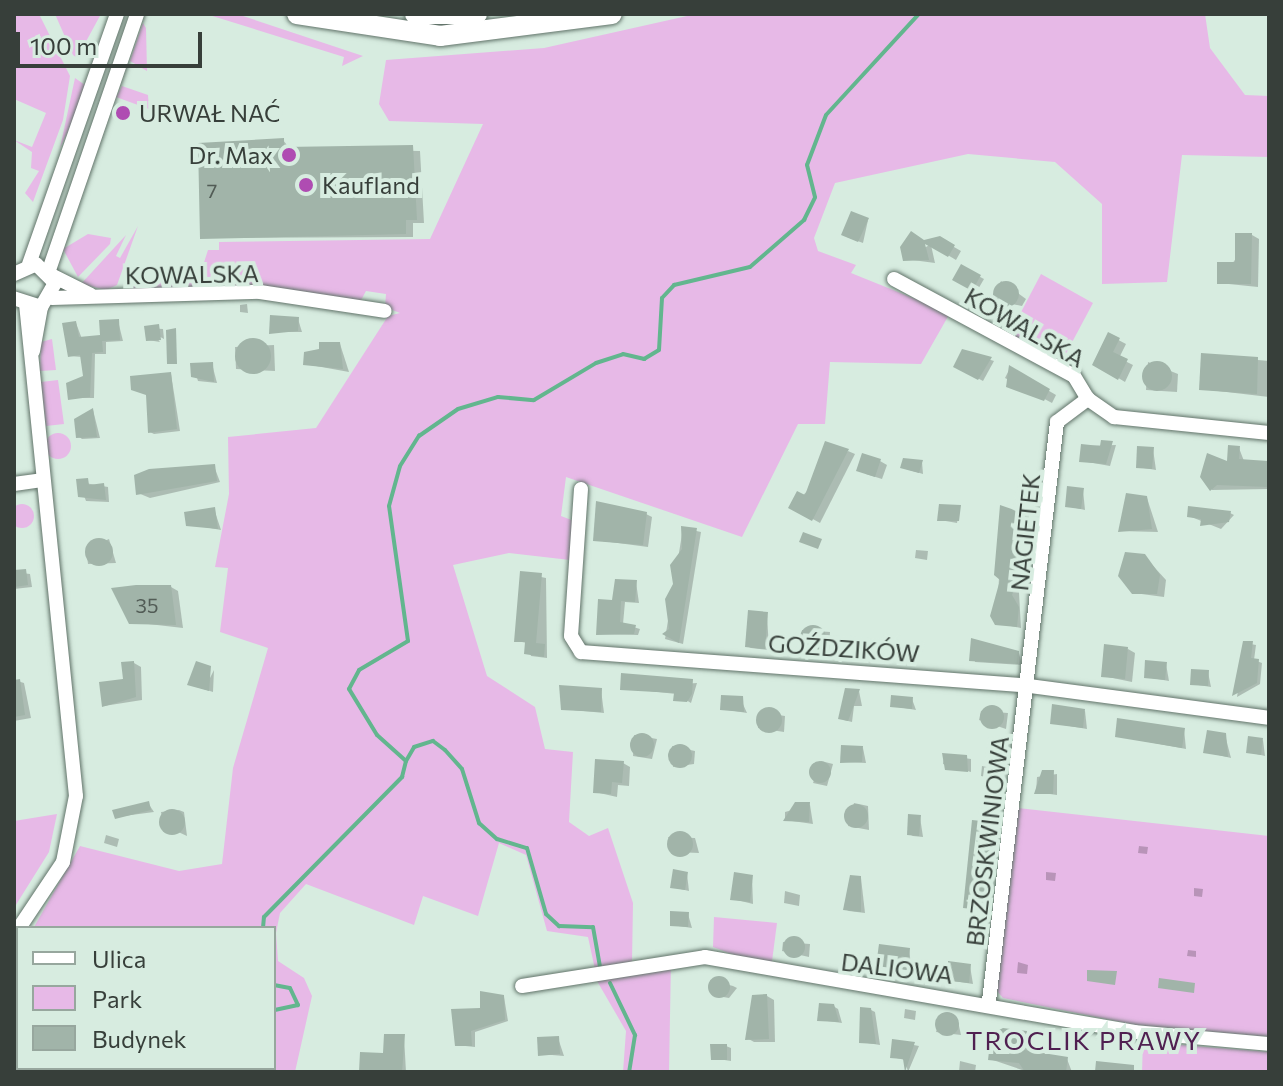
<!DOCTYPE html>
<meta charset="utf-8">
<style>
body{margin:0}
#map{position:relative;width:1283px;height:1086px;overflow:hidden;background:#d7ece0;font-family:Commissioner,sans-serif}
div>[style]{position:absolute}
.green>*{inset:0;background:#e7b9e7}
.round{border-radius:50%}
.shadow>*{inset:0;background:#0003}
.stream>*{height:4px;margin:-2px;padding:0 2px;transform-origin:2px;border-radius:2px;background:#62b68e}
.building>*{inset:0;background:#a1b4a9}
.roads{filter:drop-shadow(0 0 2px #617369) drop-shadow(0 0 2px #617369)}
.minor>*{height:14px;margin:-7px;padding:0 7px;transform-origin:7px;border-radius:7px;background:#fff}
.secondary>*{height:20px;margin:-10px;padding:0 10px;transform-origin:10px;border-radius:10px;background:#fff}
.dots>*{width:22px;height:22px;translate:-50% -50%;box-sizing:border-box;border:4px solid #d7ece0;border-radius:50%}
span{translate:-50% -50%;white-space:nowrap;text-align:center;line-height:1.15;-webkit-text-stroke:8px #d7ece0;paint-order:stroke}
.number-label{font-size:20px;color:#525c56}
.number-label span{-webkit-text-stroke-width:0}
.poi-label{font-size:24px;color:#373f3a}
.left{translate:0 -50%;text-align:left}
.right{translate:-100% -50%;text-align:right}
.street-label{font-size:24px;color:#373f3a}
.neighbourhood-label{font-size:26px;color:#502051;letter-spacing:2px}
.frame{position:absolute;inset:0;border:16px solid #373f3a;pointer-events:none}
.legend{position:absolute;left:16px;top:926px;width:260px;height:144px;box-sizing:border-box;background:#d7ece0;border:2px solid #97a79e;margin:0;padding:10px 14px;list-style:none;font-size:24px;color:#373f3a}
.legend li{display:flex;align-items:center;gap:16px;height:40px}
.legend b{width:40px;border:2px solid #97a79e}
.scale{position:absolute;left:16px;top:32px;width:186px;height:36px;box-sizing:border-box;border:4px solid #373f3a;border-top:0;padding-left:10px;font-size:24px;line-height:28px;white-space:nowrap;color:#373f3a;-webkit-text-stroke:6px #d7ece0;paint-order:stroke}
</style>
<div id="map">
<div class="green">
<div style="clip-path:polygon(14px 14px,39px 14px,70px 76px,63px 120px,33px 202px,25px 193px,39px 171px,31px 168px,32px 152px,14px 140px,32px 147px,46px 113px,14px 99px)"></div>
<div style="clip-path:polygon(55px 14px,101px 14px,77px 58px,73px 55px)"></div>
<div style="clip-path:polygon(206px 14px,237px 14px,363px 56px,342px 66px,344px 57px)"></div>
<div style="clip-path:polygon(696px 14px,1205px 14px,1210px 48px,1245px 95px,1269px 96px,1269px 157px,1182px 155px,1167px 282px,1102px 284px,1102px 204px,1055px 162px,968px 154px,835px 183px,814px 238px,818px 251px,856px 265px,851px 273px,950px 313px,921px 364px,830px 362px,825px 424px,798px 424px,742px 537px,566px 477px,561px 516px,574px 521px,570px 560px,509px 553px,453px 565px,487px 676px,535px 707px,545px 749px,573px 752px,569px 822px,589px 836px,608px 828px,633px 903px,632px 963px,596px 974px,588px 937px,547px 931px,526px 855px,499px 843px,478px 916px,423px 896px,414px 925px,306px 884px,280px 913px,276px 933px,278px 961px,304px 978px,312px 996px,295px 1072px,14px 1072px,18px 948px,18px 1068px,274px 1068px,274px 928px,34px 927px,80px 846px,179px 871px,222px 864px,233px 768px,268px 648px,220px 632px,228px 568px,215px 567px,229px 494px,228px 437px,316px 428px,388px 316px,400px 313px,385px 307px,386px 294px,366px 291px,360px 302px,130px 290px,133px 269px,139px 279px,199px 278px,208px 250px,219px 250px,219px 242px,430px 239px,483px 124px,389px 121px,379px 104px,386px 60px,544px 48px)"></div>
<div style="clip-path:polygon(143px 23px,146px 28px,147px 71px,130px 61px)"></div>
<div style="clip-path:polygon(75px 78px,85px 85px,83px 99px,60px 148px)"></div>
<div style="clip-path:polygon(122px 86px,148px 95px,149px 109px,116px 97px)"></div>
<div style="clip-path:polygon(138px 226px,117px 285px,106px 290px,81px 284px,126px 235px,116px 256px,120px 258px)"></div>
<div style="clip-path:polygon(88px 234px,111px 238px,110px 244px,78px 277px,63px 249px)"></div>
<div style="clip-path:polygon(1041px 274px,1093px 303px,1061px 363px,1009px 335px)"></div>
<div style="clip-path:polygon(52px 339px,56px 370px,40px 371px,41px 342px)"></div>
<div style="clip-path:polygon(58px 380px,64px 424px,46px 426px,41px 382px)"></div>
<div class="round" style="left:45px;top:433px;width:26px;height:26px"></div>
<div class="round" style="left:10px;top:504px;width:24px;height:24px"></div>
<div style="clip-path:polygon(1018px 808px,1269px 836px,1269px 1037px,1136px 1025px,1003px 998px,997px 991px)"></div>
<div style="clip-path:polygon(57px 814px,49px 852px,14px 908px,14px 821px)"></div>
<div style="clip-path:polygon(714px 917px,777px 923px,771px 969px,713px 947px)"></div>
<div style="clip-path:polygon(671px 961px,669px 1072px,623px 1072px,626px 1031px,597px 981px)"></div>
<div style="clip-path:polygon(1143px 1042px,1269px 1052px,1269px 1072px,1142px 1072px)"></div>
</div>
<div class="shadow">
<div style="clip-path:polygon(283px 140px,290px 149px,420px 151px,424px 223px,413px 223px,413px 237px,202px 238px)"></div>
<div style="clip-path:polygon(868px 220px,863px 243px,847px 237px)"></div>
<div style="clip-path:polygon(1252px 235px,1259px 239px,1258px 287px,1219px 283px)"></div>
<div style="clip-path:polygon(940px 239px,961px 251px,956px 260px,931px 245px,935px 263px,905px 259px)"></div>
<div style="clip-path:polygon(961px 267px,984px 279px,977px 291px,955px 279px)"></div>
<div style="clip-path:polygon(1001px 281px,1026px 299px,1022px 306px,993px 300px)"></div>
<div style="clip-path:polygon(247px 304px,248px 313px,240px 312px,240px 305px)"></div>
<div style="clip-path:polygon(298px 319px,302px 332px,271px 332px)"></div>
<div style="clip-path:polygon(118px 321px,123px 341px,106px 342px,106px 354px,95px 354px,94px 398px,70px 398px,85px 378px,82px 357px,69px 356px,76px 323px,82px 339px,102px 337px)"></div>
<div style="clip-path:polygon(147px 328px,163px 329px,164px 339px,153px 333px,160px 342px,148px 340px)"></div>
<div style="clip-path:polygon(1109px 335px,1126px 344px,1119px 358px,1133px 365px,1125px 382px,1095px 364px)"></div>
<div style="clip-path:polygon(340px 344px,349px 372px,305px 364px)"></div>
<div style="clip-path:polygon(274px 345px,275px 371px,236px 369px,235px 347px)"></div>
<div style="clip-path:polygon(963px 351px,994px 361px,983px 381px,955px 366px)"></div>
<div style="clip-path:polygon(1203px 355px,1269px 361px,1269px 397px,1201px 389px)"></div>
<div style="clip-path:polygon(1148px 362px,1178px 374px,1177px 392px,1146px 390px)"></div>
<div style="clip-path:polygon(212px 364px,217px 383px,198px 381px,193px 365px)"></div>
<div style="clip-path:polygon(1010px 368px,1056px 395px,1052px 403px,1005px 378px)"></div>
<div style="clip-path:polygon(171px 374px,180px 431px,154px 434px,150px 432px)"></div>
<div style="clip-path:polygon(93px 410px,100px 438px,82px 439px,78px 436px)"></div>
<div style="clip-path:polygon(1116px 445px,1110px 466px,1082px 461px,1083px 446px)"></div>
<div style="clip-path:polygon(1239px 448px,1244px 461px,1269px 464px,1269px 489px,1212px 490px,1202px 476px,1229px 464px)"></div>
<div style="clip-path:polygon(1153px 449px,1156px 470px,1138px 467px)"></div>
<div style="clip-path:polygon(848px 451px,855px 454px,820px 523px,791px 507px)"></div>
<div style="clip-path:polygon(880px 461px,887px 465px,882px 479px,866px 474px)"></div>
<div style="clip-path:polygon(922px 462px,923px 474px,906px 469px)"></div>
<div style="clip-path:polygon(214px 466px,220px 482px,150px 498px,138px 493px)"></div>
<div style="clip-path:polygon(79px 482px,108px 487px,109px 502px,86px 501px)"></div>
<div style="clip-path:polygon(1083px 490px,1085px 510px,1067px 506px)"></div>
<div style="clip-path:polygon(1147px 498px,1158px 532px,1120px 531px)"></div>
<div style="clip-path:polygon(960px 507px,957px 523px,940px 520px)"></div>
<div style="clip-path:polygon(1002px 508px,1034px 520px,1032px 531px,1021px 530px,1018px 557px,1029px 566px,1028px 576px,1018px 575px,1021px 628px,997px 623px)"></div>
<div style="clip-path:polygon(214px 509px,221px 530px,188px 524px)"></div>
<div style="clip-path:polygon(646px 514px,652px 517px,648px 547px,595px 540px)"></div>
<div style="clip-path:polygon(1234px 515px,1221px 529px,1189px 516px,1230px 513px)"></div>
<div style="clip-path:polygon(683px 528px,701px 532px,683px 644px,665px 639px)"></div>
<div style="clip-path:polygon(109px 539px,116px 563px,88px 564px,86px 549px)"></div>
<div style="clip-path:polygon(916px 550px,928px 551px,927px 560px,915px 558px)"></div>
<div style="clip-path:polygon(1144px 556px,1166px 580px,1164px 597px,1134px 593px)"></div>
<div style="clip-path:polygon(14px 572px,30px 574px,32px 587px,14px 589px)"></div>
<div style="clip-path:polygon(522px 573px,546px 578px,547px 658px,531px 656px,527px 643px,517px 641px)"></div>
<div style="clip-path:polygon(636px 582px,639px 603px,625px 602px,623px 624px,640px 629px,638px 635px,598px 634px,614px 602px)"></div>
<div style="clip-path:polygon(171px 587px,178px 591px,183px 628px,131px 622px)"></div>
<div style="clip-path:polygon(767px 614px,769px 650px,751px 648px,747px 646px)"></div>
<div style="clip-path:polygon(802px 630px,830px 632px,829px 651px,800px 645px)"></div>
<div style="clip-path:polygon(972px 641px,1019px 653px,1022px 665px,975px 662px)"></div>
<div style="clip-path:polygon(1245px 643px,1256px 645px,1254px 660px,1262px 663px,1260px 684px,1237px 697px)"></div>
<div style="clip-path:polygon(1128px 649px,1135px 653px,1132px 682px,1103px 676px)"></div>
<div style="clip-path:polygon(134px 663px,141px 667px,142px 700px,104px 706px)"></div>
<div style="clip-path:polygon(1166px 664px,1169px 681px,1146px 677px)"></div>
<div style="clip-path:polygon(214px 670px,213px 692px,194px 686px,206px 686px)"></div>
<div style="clip-path:polygon(1208px 672px,1211px 687px,1192px 684px)"></div>
<div style="clip-path:polygon(14px 680px,24px 683px,31px 718px,14px 721px)"></div>
<div style="clip-path:polygon(697px 683px,691px 703px,676px 694px,622px 688px)"></div>
<div style="clip-path:polygon(601px 690px,604px 713px,563px 709px)"></div>
<div style="clip-path:polygon(859px 691px,862px 706px,854px 706px,852px 722px,844px 720px)"></div>
<div style="clip-path:polygon(912px 699px,916px 710px,892px 706px)"></div>
<div style="clip-path:polygon(742px 702px,747px 713px,722px 709px)"></div>
<div style="clip-path:polygon(981px 711px,1008px 713px,1006px 729px,979px 720px)"></div>
<div style="clip-path:polygon(1085px 711px,1087px 729px,1052px 723px)"></div>
<div style="clip-path:polygon(759px 712px,785px 716px,784px 732px,758px 728px)"></div>
<div style="clip-path:polygon(1184px 729px,1186px 749px,1117px 736px)"></div>
<div style="clip-path:polygon(634px 735px,657px 739px,652px 759px,633px 756px)"></div>
<div style="clip-path:polygon(1225px 735px,1231px 758px,1206px 752px)"></div>
<div style="clip-path:polygon(1263px 740px,1265px 756px,1248px 752px)"></div>
<div style="clip-path:polygon(672px 746px,695px 751px,694px 764px,673px 767px)"></div>
<div style="clip-path:polygon(863px 748px,866px 763px,842px 762px)"></div>
<div style="clip-path:polygon(944px 755px,971px 759px,971px 772px,943px 764px)"></div>
<div style="clip-path:polygon(821px 761px,833px 764px,827px 786px,813px 783px)"></div>
<div style="clip-path:polygon(623px 763px,630px 767px,629px 786px,618px 785px,617px 797px,595px 792px)"></div>
<div style="clip-path:polygon(982px 766px,997px 769px,996px 779px,981px 776px)"></div>
<div style="clip-path:polygon(1057px 774px,1057px 795px,1036px 792px,1037px 777px)"></div>
<div style="clip-path:polygon(148px 803px,154px 812px,116px 817px)"></div>
<div style="clip-path:polygon(854px 803px,868px 806px,869px 830px,848px 826px)"></div>
<div style="clip-path:polygon(810px 805px,813px 824px,785px 820px,785px 812px)"></div>
<div style="clip-path:polygon(179px 810px,184px 812px,187px 836px,163px 825px,161px 812px)"></div>
<div style="clip-path:polygon(920px 817px,923px 837px,913px 836px,909px 834px)"></div>
<div style="clip-path:polygon(990px 824px,990px 907px,969px 909px,965px 907px)"></div>
<div style="clip-path:polygon(106px 835px,119px 839px,117px 847px,104px 843px)"></div>
<div style="clip-path:polygon(668px 837px,695px 838px,699px 853px,675px 852px)"></div>
<div style="clip-path:polygon(1139px 846px,1148px 847px,1147px 854px,1138px 853px)"></div>
<div style="clip-path:polygon(1046px 872px,1056px 873px,1055px 881px,1046px 880px)"></div>
<div style="clip-path:polygon(687px 874px,689px 891px,672px 887px)"></div>
<div style="clip-path:polygon(752px 877px,753px 904px,733px 899px)"></div>
<div style="clip-path:polygon(861px 878px,865px 913px,849px 911px,845px 909px)"></div>
<div style="clip-path:polygon(1194px 888px,1203px 889px,1202px 897px,1194px 896px)"></div>
<div style="clip-path:polygon(785px 891px,800px 895px,799px 906px,784px 903px)"></div>
<div style="clip-path:polygon(688px 914px,692px 928px,672px 925px)"></div>
<div style="clip-path:polygon(783px 942px,810px 944px,809px 957px,782px 951px)"></div>
<div style="clip-path:polygon(909px 950px,912px 971px,879px 965px)"></div>
<div style="clip-path:polygon(1188px 950px,1196px 951px,1196px 957px,1187px 956px)"></div>
<div style="clip-path:polygon(1018px 962px,1028px 965px,1027px 974px,1017px 973px)"></div>
<div style="clip-path:polygon(970px 966px,973px 984px,934px 978px,949px 971px)"></div>
<div style="clip-path:polygon(710px 980px,733px 986px,737px 988px,729px 998px,712px 995px)"></div>
<div style="clip-path:polygon(767px 996px,774px 1000px,775px 1042px,754px 1042px,747px 1038px)"></div>
<div style="clip-path:polygon(504px 997px,508px 1021px,475px 1032px,475px 1047px,456px 1045px,482px 1010px)"></div>
<div style="clip-path:polygon(833px 1006px,838px 1009px,842px 1023px,820px 1020px)"></div>
<div style="clip-path:polygon(905px 1009px,916px 1011px,915px 1020px,904px 1018px)"></div>
<div style="clip-path:polygon(871px 1010px,875px 1012px,880px 1045px,861px 1042px)"></div>
<div style="clip-path:polygon(942px 1013px,957px 1017px,961px 1035px,936px 1032px)"></div>
<div style="clip-path:polygon(1027px 1033px,1030px 1052px,1067px 1059px,1072px 1072px,1028px 1072px,990px 1059px)"></div>
<div style="clip-path:polygon(404px 1036px,406px 1072px,362px 1072px,385px 1056px)"></div>
<div style="clip-path:polygon(558px 1038px,564px 1056px,540px 1054px)"></div>
<div style="clip-path:polygon(893px 1041px,919px 1046px,908px 1072px,905px 1060px,892px 1057px)"></div>
<div style="clip-path:polygon(726px 1046px,731px 1048px,731px 1061px,718px 1059px)"></div>
<div style="clip-path:polygon(960px 1061px,976px 1065px,975px 1072px,959px 1072px)"></div>
</div>
<div class="stream">
<div style="left:406px;top:761px;width:16px;rotate:-60deg"></div>
<div style="left:414px;top:747px;width:20px;rotate:-18deg"></div>
<div style="left:433px;top:741px;width:15px;rotate:37deg"></div>
<div style="left:445px;top:750px;width:25px;rotate:48deg"></div>
<div style="left:462px;top:769px;width:57px;rotate:72.5deg"></div>
<div style="left:479px;top:823px;width:24px;rotate:42deg"></div>
<div style="left:497px;top:839px;width:31px;rotate:17deg"></div>
<div style="left:527px;top:848px;width:69px;rotate:73.9deg"></div>
<div style="left:546px;top:914px;width:18px;rotate:43deg"></div>
<div style="left:559px;top:926px;width:34px;rotate:2deg"></div>
<div style="left:593px;top:927px;width:39px;rotate:80deg"></div>
<div style="left:263px;top:928px;width:11px;rotate:-85deg"></div>
<div style="left:264px;top:917px;width:197px;rotate:-45.4deg"></div>
<div style="left:402px;top:777px;width:16px;rotate:-76deg"></div>
<div style="left:406px;top:761px;width:39px;rotate:-138deg"></div>
<div style="left:377px;top:735px;width:54px;rotate:-121.3deg"></div>
<div style="left:349px;top:689px;width:21px;rotate:-62deg"></div>
<div style="left:359px;top:670px;width:57px;rotate:-30.6deg"></div>
<div style="left:408px;top:641px;width:136px;rotate:-98deg"></div>
<div style="left:389px;top:506px;width:41px;rotate:-74.6deg"></div>
<div style="left:400px;top:466px;width:36px;rotate:-58deg"></div>
<div style="left:419px;top:436px;width:47px;rotate:-34.7deg"></div>
<div style="left:458px;top:409px;width:42px;rotate:-16.7deg"></div>
<div style="left:498px;top:397px;width:36px;rotate:5deg"></div>
<div style="left:534px;top:400px;width:72px;rotate:-30.8deg"></div>
<div style="left:596px;top:363px;width:28px;rotate:-18deg"></div>
<div style="left:623px;top:354px;width:22px;rotate:13deg"></div>
<div style="left:644px;top:359px;width:17px;rotate:-31deg"></div>
<div style="left:659px;top:350px;width:52px;rotate:-86.7deg"></div>
<div style="left:662px;top:298px;width:18px;rotate:-47deg"></div>
<div style="left:674px;top:285px;width:78px;rotate:-13.3deg"></div>
<div style="left:750px;top:267px;width:72px;rotate:-41deg"></div>
<div style="left:804px;top:220px;width:25px;rotate:-64deg"></div>
<div style="left:815px;top:197px;width:33px;rotate:-104deg"></div>
<div style="left:807px;top:165px;width:53px;rotate:-69.2deg"></div>
<div style="left:826px;top:115px;width:137px;rotate:-47.4deg"></div>
<div style="left:610px;top:983px;width:58px;rotate:64.3deg"></div>
<div style="left:635px;top:1035px;width:37px;rotate:99deg"></div>
<div style="left:274px;top:985px;width:16px;rotate:11deg"></div>
<div style="left:290px;top:988px;width:19px;rotate:65deg"></div>
<div style="left:298px;top:1005px;width:25px;rotate:168deg"></div>
<div style="left:157px;top:1072px;width:5px;rotate:-53deg"></div>
</div>
<div class="building">
<div style="clip-path:polygon(284px 138px,284px 147px,413px 145px,417px 220px,406px 220px,406px 234px,200px 239px,198px 143px)"></div>
<div style="clip-path:polygon(851px 211px,869px 218px,858px 242px,841px 235px)"></div>
<div style="clip-path:polygon(911px 231px,924px 240px,940px 236px,955px 245px,948px 257px,925px 244px,929px 260px,903px 261px,900px 247px)"></div>
<div style="clip-path:polygon(1235px 233px,1252px 233px,1251px 284px,1217px 284px,1217px 262px,1235px 262px)"></div>
<div style="clip-path:polygon(961px 264px,981px 275px,972px 291px,952px 280px)"></div>
<div class="round" style="left:993px;top:281px;width:26px;height:26px"></div>
<div style="clip-path:polygon(270px 315px,299px 317px,298px 331px,269px 334px)"></div>
<div style="clip-path:polygon(119px 319px,120px 340px,102px 341px,103px 352px,92px 353px,90px 397px,68px 400px,66px 383px,83px 376px,80px 355px,68px 357px,62px 323px,76px 321px,79px 337px,100px 335px,99px 320px)"></div>
<div style="clip-path:polygon(159px 324px,161px 340px,146px 341px,144px 326px)"></div>
<div style="clip-path:polygon(176px 328px,177px 364px,167px 364px,166px 330px)"></div>
<div style="clip-path:polygon(1108px 332px,1120px 338px,1113px 352px,1128px 359px,1118px 380px,1092px 365px)"></div>
<div class="round" style="left:235px;top:338px;width:36px;height:36px"></div>
<div style="clip-path:polygon(319px 342px,340px 342px,343px 369px,303px 365px,304px 352px,319px 349px)"></div>
<div style="clip-path:polygon(962px 349px,992px 357px,978px 380px,953px 367px)"></div>
<div style="clip-path:polygon(1201px 353px,1258px 357px,1257px 394px,1199px 390px)"></div>
<div class="round" style="left:1142px;top:361px;width:30px;height:30px"></div>
<div style="clip-path:polygon(213px 362px,214px 382px,191px 377px,190px 363px)"></div>
<div style="clip-path:polygon(1009px 365px,1050px 389px,1044px 401px,1006px 387px)"></div>
<div style="clip-path:polygon(171px 372px,177px 429px,148px 433px,146px 395px,131px 390px,130px 376px)"></div>
<div style="clip-path:polygon(93px 408px,97px 437px,76px 438px,74px 419px)"></div>
<div style="clip-path:polygon(1101px 440px,1113px 441px,1106px 464px,1079px 462px,1081px 444px,1100px 446px)"></div>
<div style="clip-path:polygon(825px 441px,849px 449px,812px 521px,788px 508px,797px 491px,805px 495px)"></div>
<div style="clip-path:polygon(1228px 445px,1240px 446px,1239px 459px,1268px 461px,1269px 487px,1217px 485px,1210px 491px,1200px 477px,1207px 453px,1227px 461px)"></div>
<div style="clip-path:polygon(1137px 446px,1154px 447px,1152px 469px,1136px 468px)"></div>
<div style="clip-path:polygon(862px 453px,881px 459px,875px 477px,856px 471px)"></div>
<div style="clip-path:polygon(903px 458px,923px 460px,919px 473px,900px 468px)"></div>
<div style="clip-path:polygon(215px 464px,217px 481px,136px 495px,134px 475px,149px 469px)"></div>
<div style="clip-path:polygon(88px 478px,89px 485px,104px 483px,106px 500px,78px 497px,76px 479px)"></div>
<div style="clip-path:polygon(1067px 486px,1084px 488px,1081px 509px,1065px 507px)"></div>
<div style="clip-path:polygon(1126px 493px,1147px 496px,1152px 529px,1118px 532px)"></div>
<div style="clip-path:polygon(596px 501px,647px 512px,643px 545px,593px 541px)"></div>
<div style="clip-path:polygon(939px 504px,961px 505px,959px 521px,937px 521px)"></div>
<div style="clip-path:polygon(1000px 505px,1029px 515px,1028px 529px,1016px 528px,1013px 552px,1024px 561px,1012px 595px,1019px 607px,1017px 627px,995px 625px,990px 616px,1000px 580px,994px 575px)"></div>
<div style="clip-path:polygon(1188px 506px,1231px 511px,1229px 522px,1200px 526px,1201px 519px,1187px 517px)"></div>
<div style="clip-path:polygon(215px 507px,218px 529px,186px 526px,184px 512px)"></div>
<div style="clip-path:polygon(681px 526px,697px 528px,679px 643px,662px 634px,669px 629px,665px 599px,673px 584px,670px 565px,682px 549px)"></div>
<div style="clip-path:polygon(803px 532px,822px 539px,818px 549px,799px 542px)"></div>
<div class="round" style="left:85px;top:538px;width:28px;height:28px"></div>
<div style="clip-path:polygon(1125px 552px,1145px 554px,1160px 575px,1157px 594px,1132px 594px,1118px 576px)"></div>
<div style="clip-path:polygon(26px 569px,28px 585px,14px 587px,14px 570px)"></div>
<div style="clip-path:polygon(520px 571px,542px 573px,536px 643px,545px 644px,544px 657px,524px 654px,525px 642px,514px 642px)"></div>
<div style="clip-path:polygon(615px 579px,637px 580px,635px 602px,621px 601px,620px 622px,636px 625px,634px 634px,596px 635px,598px 599px,612px 600px)"></div>
<div style="clip-path:polygon(136px 585px,171px 585px,176px 625px,129px 624px,111px 588px)"></div>
<div style="clip-path:polygon(748px 610px,768px 612px,765px 649px,745px 647px)"></div>
<div class="round" style="left:800px;top:625px;width:26px;height:26px"></div>
<div style="clip-path:polygon(971px 638px,1019px 651px,1018px 664px,969px 661px)"></div>
<div style="clip-path:polygon(1243px 641px,1253px 641px,1251px 658px,1259px 659px,1257px 683px,1232px 696px)"></div>
<div style="clip-path:polygon(1104px 644px,1128px 647px,1125px 679px,1101px 677px)"></div>
<div style="clip-path:polygon(1145px 660px,1167px 662px,1165px 680px,1144px 678px)"></div>
<div style="clip-path:polygon(134px 661px,136px 697px,102px 707px,99px 682px,123px 679px,121px 662px)"></div>
<div style="clip-path:polygon(196px 661px,211px 666px,209px 691px,187px 685px)"></div>
<div style="clip-path:polygon(1191px 669px,1209px 670px,1208px 686px,1190px 685px)"></div>
<div style="clip-path:polygon(621px 673px,693px 679px,692px 694px,687px 702px,673px 701px,674px 693px,620px 690px)"></div>
<div style="clip-path:polygon(20px 679px,25px 715px,14px 717px,14px 680px)"></div>
<div style="clip-path:polygon(559px 685px,602px 688px,601px 712px,561px 710px)"></div>
<div style="clip-path:polygon(845px 688px,860px 689px,848px 721px,838px 719px)"></div>
<div style="clip-path:polygon(721px 695px,743px 696px,744px 712px,720px 710px)"></div>
<div style="clip-path:polygon(891px 695px,913px 697px,912px 709px,890px 707px)"></div>
<div style="clip-path:polygon(1052px 704px,1085px 709px,1083px 728px,1050px 724px)"></div>
<div class="round" style="left:980px;top:705px;width:24px;height:24px"></div>
<div class="round" style="left:756px;top:707px;width:26px;height:26px"></div>
<div style="clip-path:polygon(1117px 718px,1185px 728px,1182px 748px,1115px 737px)"></div>
<div style="clip-path:polygon(1207px 730px,1226px 733px,1228px 757px,1203px 753px)"></div>
<div class="round" style="left:630px;top:733px;width:24px;height:24px"></div>
<div style="clip-path:polygon(1248px 736px,1263px 738px,1261px 755px,1246px 753px)"></div>
<div class="round" style="left:668px;top:744px;width:24px;height:24px"></div>
<div style="clip-path:polygon(841px 745px,863px 746px,862px 762px,840px 763px)"></div>
<div style="clip-path:polygon(942px 753px,967px 755px,968px 772px,945px 770px)"></div>
<div style="clip-path:polygon(595px 759px,624px 761px,622px 783px,612px 782px,611px 794px,593px 793px)"></div>
<div class="round" style="left:809px;top:761px;width:22px;height:22px"></div>
<div style="clip-path:polygon(1042px 770px,1054px 770px,1053px 794px,1034px 794px)"></div>
<div style="clip-path:polygon(149px 801px,151px 810px,115px 819px,112px 810px)"></div>
<div style="clip-path:polygon(795px 802px,810px 802px,809px 822px,783px 821px)"></div>
<div class="round" style="left:844px;top:804px;width:24px;height:24px"></div>
<div class="round" style="left:159px;top:809px;width:26px;height:26px"></div>
<div style="clip-path:polygon(908px 814px,921px 815px,919px 836px,907px 835px)"></div>
<div style="clip-path:polygon(972px 820px,991px 822px,982px 910px,963px 908px)"></div>
<div class="round" style="left:667px;top:831px;width:26px;height:26px"></div>
<div style="clip-path:polygon(673px 869px,688px 872px,685px 890px,670px 888px)"></div>
<div style="clip-path:polygon(734px 872px,753px 875px,750px 902px,730px 900px)"></div>
<div style="clip-path:polygon(850px 875px,861px 876px,861px 912px,843px 910px)"></div>
<div style="clip-path:polygon(670px 911px,689px 912px,688px 927px,670px 926px)"></div>
<div class="round" style="left:783px;top:936px;width:22px;height:22px"></div>
<div style="clip-path:polygon(879px 944px,910px 948px,908px 970px,876px 966px)"></div>
<div style="clip-path:polygon(948px 961px,971px 964px,969px 983px,932px 979px,933px 967px,948px 969px)"></div>
<div style="clip-path:polygon(1087px 970px,1117px 971px,1115px 985px,1087px 981px)"></div>
<div class="round" style="left:708px;top:976px;width:22px;height:22px"></div>
<div style="clip-path:polygon(1159px 978px,1195px 983px,1194px 993px,1158px 988px)"></div>
<div style="clip-path:polygon(480px 991px,504px 995px,505px 1020px,471px 1031px,472px 1046px,455px 1046px,451px 1009px,480px 1008px)"></div>
<div style="clip-path:polygon(767px 994px,769px 1039px,745px 1040px,752px 995px)"></div>
<div style="clip-path:polygon(819px 1003px,834px 1004px,839px 1022px,817px 1021px)"></div>
<div style="clip-path:polygon(860px 1007px,871px 1008px,876px 1044px,859px 1043px)"></div>
<div class="round" style="left:935px;top:1012px;width:24px;height:24px"></div>
<div style="clip-path:polygon(1003px 1028px,1027px 1031px,1024px 1050px,1068px 1057px,1066px 1072px,1025px 1072px,1019px 1063px,988px 1060px,991px 1034px)"></div>
<div style="clip-path:polygon(384px 1034px,405px 1034px,402px 1072px,359px 1072px,360px 1052px,383px 1053px)"></div>
<div style="clip-path:polygon(559px 1036px,560px 1054px,538px 1056px,537px 1037px)"></div>
<div style="clip-path:polygon(892px 1039px,915px 1042px,905px 1072px,903px 1059px,890px 1058px)"></div>
<div style="clip-path:polygon(710px 1044px,727px 1044px,727px 1060px,711px 1060px)"></div>
<div style="clip-path:polygon(1096px 1061px,1134px 1065px,1134px 1072px,1095px 1072px)"></div>
</div>
<div class="roads">
<div class="minor">
<div style="left:29px;top:264px;width:265px;rotate:-70.6deg"></div>
<div style="left:49px;top:270px;width:271px;rotate:-71deg"></div>
<div style="left:14px;top:274px;width:24px;rotate:-24deg"></div>
<div style="left:36px;top:264px;width:27px;rotate:45deg"></div>
<div style="left:55px;top:283px;width:28px;rotate:120deg"></div>
<div style="left:41px;top:307px;width:28px;rotate:-162deg"></div>
<div style="left:53px;top:276px;width:42px;rotate:26.6deg"></div>
<div style="left:894px;top:279px;width:204px;rotate:28.3deg"></div>
<div style="left:1074px;top:376px;width:27px;rotate:59deg"></div>
<div style="left:1088px;top:399px;width:32px;rotate:35deg"></div>
<div style="left:1114px;top:417px;width:156px;rotate:5.9deg"></div>
<div style="left:52px;top:298px;width:208px;rotate:-1.7deg"></div>
<div style="left:260px;top:292px;width:126px;rotate:8.6deg"></div>
<div style="left:33px;top:351px;width:45px;rotate:-79.7deg"></div>
<div style="left:14px;top:484px;width:28px;rotate:-8deg"></div>
<div style="left:581px;top:489px;width:147px;rotate:93.9deg"></div>
<div style="left:571px;top:636px;width:19px;rotate:58deg"></div>
<div style="left:581px;top:652px;width:450px;rotate:4.3deg"></div>
<div style="left:1030px;top:686px;width:241px;rotate:7.6deg"></div>
<div style="left:19px;top:928px;width:79px;rotate:-56.3deg"></div>
<div style="left:63px;top:862px;width:67px;rotate:-78.9deg"></div>
<div style="left:76px;top:796px;width:492px;rotate:-95.8deg"></div>
<div style="left:522px;top:986px;width:185px;rotate:-9deg"></div>
<div style="left:705px;top:957px;width:436px;rotate:9.9deg"></div>
<div style="left:1135px;top:1032px;width:135px;rotate:5.1deg"></div>
<div style="left:989px;top:1001px;width:583px;rotate:-83.3deg"></div>
<div style="left:1057px;top:422px;width:39px;rotate:-37deg"></div>
</div>
<div class="secondary">
<div style="left:297px;top:14px;width:145px;rotate:8.7deg"></div>
<div style="left:440px;top:36px;width:173px;rotate:-7.3deg"></div>
<div style="left:415px;top:14px;width:62px"></div>
</div>
</div>
<div class="dots">
<div style="left:123px;top:113px;background:#af4cb2"></div>
<div style="left:289px;top:155px;background:#af4cb2"></div>
<div style="left:306px;top:185px;background:#af4cb2"></div>
</div>
<div class="number-label">
<span style="left:212px;top:190px">7</span>
<span style="left:147px;top:605px">35</span>
</div>
<div class="poi-label">
<span class="left" style="left:139px;top:113px">URWAŁ NAĆ</span>
<span class="right" style="left:273px;top:155px">Dr. Max</span>
<span class="left" style="left:322px;top:185px">Kaufland</span>
</div>
<div class="street-label">
<span style="left:192px;top:274px;rotate:-1deg">KOWALSKA</span>
<span style="left:1025px;top:327px;rotate:30deg">KOWALSKA</span>
<span style="left:1025px;top:532px;rotate:-84deg">NAGIETEK</span>
<span style="left:844px;top:648px;rotate:4deg">GOŹDZIKÓW</span>
<span style="left:987px;top:841px;rotate:-83deg">BRZOSKWINIOWA</span>
<span style="left:897px;top:968px;rotate:7deg">DALIOWA</span>
</div>
<div class="neighbourhood-label">
<span style="left:1084px;top:1040px">TROCLIK PRAWY</span>
</div>
<div class="frame"></div>
<ul class="legend">
<li><b style="height:10px;background:#fff"></b>Ulica</li>
<li><b style="height:22px;background:#e7b9e7"></b>Park</li>
<li><b style="height:22px;background:#a1b4a9"></b>Budynek</li>
</ul>
<div class="scale">100 m</div>
</div>
